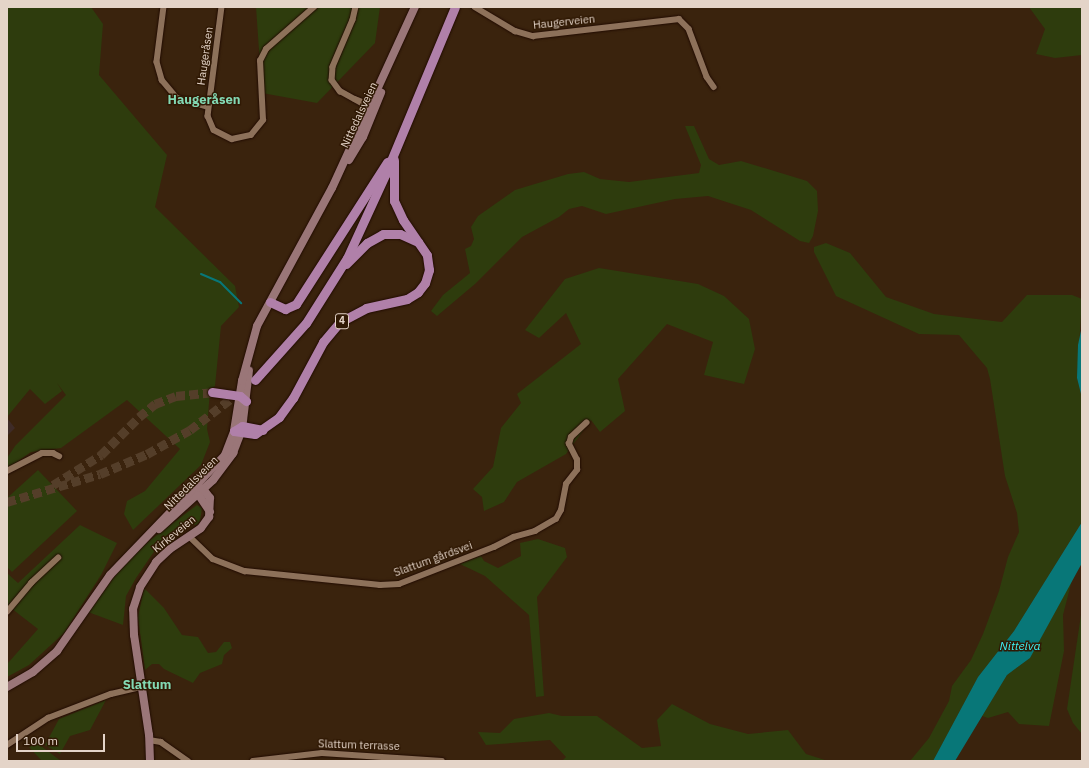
<!DOCTYPE html>
<meta charset="utf-8">
<style>
body{margin:0}
#map{position:relative;width:1089px;height:768px;overflow:hidden;background:#3a230d;font-family:"IBM Plex Sans",sans-serif}
div>[style]{position:absolute}
.education>*{inset:0;background:#3e2b27}
.green>*{inset:0;background:#2e3c0d}
.water>*{inset:0;background:#087778}
.stream>*{height:2px;margin:-1px;padding:0 1px;transform-origin:1px;border-radius:1px;background:#087778}
.trunk-tunnel>*{height:9px;margin-top:-4.5px;transform-origin:0;background:repeating-linear-gradient(90deg,#543e29 0 9px,transparent 0 13.5px)}
.roads{filter:drop-shadow(0 0 1px #210b00) drop-shadow(0 0 1px #210b00)}
.minor>*{height:5.5px;margin:-2.75px;padding:0 2.75px;transform-origin:2.75px;border-radius:2.75px;background:#8d715a}
.secondary>*{height:8px;margin:-4px;padding:0 4px;transform-origin:4px;border-radius:4px;background:#9a7678}
.trunk>*{height:9px;margin:-4.5px;padding:0 4.5px;transform-origin:4.5px;border-radius:4.5px;background:#b080a9}
span{translate:-50% -50%;white-space:nowrap;text-align:center;line-height:1.15;-webkit-text-stroke:3px #301904;paint-order:stroke}
.shield-label span{padding:1px 3px;background:#301904;border:1px solid;border-radius:3px;-webkit-text-stroke-width:0}
.shield-label{font-size:10px;color:#e4d4c8;font-weight:700}
.street-label{font-size:11px;color:#e4d4c8}
.water-label{font-size:12px;color:#3df1f3;font-style:italic}
.quarter-label{font-size:13px;color:#83d9b4;font-weight:700}
.frame{position:absolute;inset:0;border:8px solid #e4d4c8;pointer-events:none}
.scale{position:absolute;left:16px;top:734px;width:89px;height:18px;box-sizing:border-box;border:2px solid #e4d4c8;border-top:0;padding-left:5px;font-size:12px;line-height:14px;white-space:nowrap;color:#e4d4c8;-webkit-text-stroke:3px #301904;paint-order:stroke}
</style>
<div id="map">
<div class="education">
<div style="clip-path:polygon(7px 418px,15px 428px,7px 436px)"></div>
</div>
<div class="green">
<div style="clip-path:polygon(7px 7px,91px 7px,103px 24px,99px 75px,167px 155px,155px 207px,235px 286px,239px 307px,221px 326px,215px 386px,210px 390px,207px 429px,210px 442px,201px 465px,133px 530px,124px 514px,127px 501px,145px 491px,180px 449px,127px 400px,61px 448px,31px 452px,7px 469px,7px 458px,15px 446px,66px 395px,57px 383px,62px 391px,45px 404px,30px 389px,7px 417px)"></div>
<div style="clip-path:polygon(256px 7px,380px 7px,375px 43px,317px 103px,262px 93px)"></div>
<div style="clip-path:polygon(1029px 7px,1082px 7px,1082px 55px,1055px 58px,1036px 54px,1045px 29px)"></div>
<div style="clip-path:polygon(685px 126px,694px 126px,709px 159px,719px 165px,741px 161px,807px 181px,817px 191px,818px 211px,813px 236px,809px 243px,800px 241px,751px 210px,708px 196px,675px 199px,606px 214px,582px 206px,569px 209px,559px 217px,522px 237px,475px 284px,437px 316px,431px 311px,443px 295px,470px 273px,465px 249px,471px 246px,474px 239px,471px 227px,478px 216px,515px 190px,568px 174px,584px 172px,600px 179px,629px 182px,699px 173px,701px 165px)"></div>
<div style="clip-path:polygon(826px 243px,850px 253px,886px 297px,934px 314px,1002px 322px,1027px 295px,1072px 295px,1082px 299px,1077px 378px,1082px 398px,1082px 522px,1014px 631px,978px 677px,933px 761px,910px 761px,929px 738px,949px 701px,952px 686px,971px 660px,983px 634px,999px 591px,1008px 557px,1019px 532px,1017px 513px,1005px 476px,990px 379px,987px 368px,959px 335px,919px 334px,836px 296px,814px 252px,814px 247px)"></div>
<div style="clip-path:polygon(599px 268px,698px 284px,724px 296px,749px 319px,755px 349px,744px 384px,704px 375px,713px 342px,667px 324px,618px 379px,625px 411px,600px 432px,591px 420px,566px 454px,517px 482px,504px 502px,484px 511px,482px 497px,473px 489px,493px 467px,501px 428px,521px 403px,517px 394px,581px 344px,566px 313px,539px 338px,525px 330px,565px 279px)"></div>
<div style="clip-path:polygon(38px 470px,77px 511px,12px 572px,7px 567px,7px 498px)"></div>
<div style="clip-path:polygon(197px 505px,202px 508px,200px 521px,196px 525px,187px 523px,164px 537px,136px 578px,126px 596px,123px 625px,88px 612px,121px 568px,149px 541px)"></div>
<div style="clip-path:polygon(80px 525px,117px 543px,101px 575px,64px 633px,29px 665px,7px 677px,7px 661px,8px 663px,38px 629px,7px 605px,7px 573px,18px 583px)"></div>
<div style="clip-path:polygon(538px 539px,565px 548px,567px 557px,537px 597px,544px 696px,536px 697px,529px 615px,485px 576px,460px 564px,481px 556px,484px 561px,498px 568px,521px 556px,520px 543px)"></div>
<div style="clip-path:polygon(1073px 576px,1063px 615px,1064px 651px,1049px 726px,1019px 724px,1008px 712px,988px 718px,982px 716px,1007px 675px,1030px 658px)"></div>
<div style="clip-path:polygon(144px 588px,164px 608px,182px 635px,198px 637px,208px 653px,216px 652px,224px 642px,230px 642px,232px 648px,224px 655px,222px 664px,200px 673px,193px 683px,164px 669px,159px 664px,152px 664px,145px 670px,138px 617px)"></div>
<div style="clip-path:polygon(1082px 608px,1082px 734px,1073px 723px,1067px 709px)"></div>
<div style="clip-path:polygon(106px 700px,90px 730px,70px 736px,60px 754px,45px 745px,59px 719px)"></div>
<div style="clip-path:polygon(672px 704px,710px 724px,748px 734px,788px 730px,806px 754px,828px 761px,562px 761px,566px 757px,550px 740px,486px 745px,478px 732px,500px 733px,514px 719px,549px 713px,562px 716px,597px 716px,642px 748px,661px 746px,657px 720px)"></div>
<div style="clip-path:polygon(37px 743px,61px 761px,42px 761px,29px 747px)"></div>
</div>
<div class="water">
<div style="clip-path:polygon(1082px 326px,1082px 398px,1077px 378px,1078px 345px)"></div>
<div style="clip-path:polygon(1082px 522px,1082px 563px,1030px 658px,1007px 675px,955px 761px,933px 761px,978px 677px,1014px 631px)"></div>
</div>
<div class="stream">
<div style="left:201px;top:274px;width:21px;rotate:23deg"></div>
<div style="left:220px;top:282px;width:30px;rotate:45deg"></div>
</div>
<div class="trunk-tunnel">
<div style="left:53px;top:485px;width:57px;rotate:-32deg"></div>
<div style="left:101px;top:455px;width:54px;rotate:-45deg"></div>
<div style="left:139px;top:417px;width:21px;rotate:-39deg"></div>
<div style="left:155px;top:404px;width:22px;rotate:-21deg"></div>
<div style="left:176px;top:396px;width:36px;rotate:-6deg"></div>
<div style="left:7px;top:502px;width:97px;rotate:-16.8deg"></div>
<div style="left:100px;top:474px;width:51px;rotate:-23.1deg"></div>
<div style="left:147px;top:454px;width:49px;rotate:-29.2deg"></div>
<div style="left:190px;top:430px;width:64px;rotate:-37.4deg"></div>
</div>
<div class="roads">
<div class="minor">
<div style="left:164px;top:7px;width:55px;rotate:97.3deg"></div>
<div style="left:157px;top:62px;width:19px;rotate:74deg"></div>
<div style="left:162px;top:80px;width:23px;rotate:50deg"></div>
<div style="left:177px;top:98px;width:32px;rotate:16deg"></div>
<div style="left:222px;top:7px;width:110px;rotate:97.3deg"></div>
<div style="left:208px;top:116px;width:15px;rotate:67deg"></div>
<div style="left:214px;top:130px;width:20px;rotate:27deg"></div>
<div style="left:232px;top:139px;width:19px;rotate:-12deg"></div>
<div style="left:251px;top:135px;width:19px;rotate:-51deg"></div>
<div style="left:263px;top:120px;width:59px;rotate:-92.9deg"></div>
<div style="left:260px;top:61px;width:13px;rotate:-63deg"></div>
<div style="left:266px;top:49px;width:64px;rotate:-41.2deg"></div>
<div style="left:356px;top:7px;width:13px;rotate:103deg"></div>
<div style="left:353px;top:20px;width:51px;rotate:113.1deg"></div>
<div style="left:333px;top:67px;width:13px;rotate:94deg"></div>
<div style="left:332px;top:80px;width:14px;rotate:54deg"></div>
<div style="left:340px;top:91px;width:35px;rotate:29deg"></div>
<div style="left:475px;top:7px;width:47px;rotate:31deg"></div>
<div style="left:515px;top:31px;width:19px;rotate:16deg"></div>
<div style="left:533px;top:36px;width:147px;rotate:-6.6deg"></div>
<div style="left:679px;top:19px;width:14px;rotate:45deg"></div>
<div style="left:689px;top:29px;width:51px;rotate:69.4deg"></div>
<div style="left:707px;top:77px;width:12px;rotate:55deg"></div>
<div style="left:355px;top:99px;width:19px;rotate:21deg"></div>
<div style="left:7px;top:471px;width:39px;rotate:-27deg"></div>
<div style="left:42px;top:453px;width:11px"></div>
<div style="left:53px;top:453px;width:7px;rotate:27deg"></div>
<div style="left:189px;top:536px;width:33px;rotate:44deg"></div>
<div style="left:213px;top:559px;width:34px;rotate:21deg"></div>
<div style="left:245px;top:571px;width:136px;rotate:5.9deg"></div>
<div style="left:380px;top:585px;width:19px;rotate:-3deg"></div>
<div style="left:399px;top:584px;width:102px;rotate:-21.3deg"></div>
<div style="left:494px;top:547px;width:22px;rotate:-27deg"></div>
<div style="left:514px;top:537px;width:22px;rotate:-16deg"></div>
<div style="left:535px;top:531px;width:24px;rotate:-30deg"></div>
<div style="left:556px;top:519px;width:10px;rotate:-61deg"></div>
<div style="left:561px;top:510px;width:26px;rotate:-79deg"></div>
<div style="left:566px;top:484px;width:18px;rotate:-52deg"></div>
<div style="left:577px;top:470px;width:10px;rotate:-90deg"></div>
<div style="left:577px;top:460px;width:18px;rotate:-117deg"></div>
<div style="left:569px;top:444px;width:7px;rotate:-74deg"></div>
<div style="left:571px;top:437px;width:21px;rotate:-43deg"></div>
<div style="left:7px;top:612px;width:38px;rotate:-50deg"></div>
<div style="left:31px;top:583px;width:37px;rotate:-43deg"></div>
<div style="left:149px;top:740px;width:12px;rotate:9deg"></div>
<div style="left:161px;top:742px;width:33px;rotate:35deg"></div>
<div style="left:7px;top:745px;width:49px;rotate:-33.4deg"></div>
<div style="left:48px;top:718px;width:67px;rotate:-20.9deg"></div>
<div style="left:111px;top:694px;width:31px;rotate:-13deg"></div>
<div style="left:253px;top:761px;width:69px;rotate:-6.6deg"></div>
<div style="left:322px;top:753px;width:120px;rotate:3.8deg"></div>
</div>
<div class="secondary">
<div style="left:349px;top:160px;width:27px;rotate:-59deg"></div>
<div style="left:363px;top:137px;width:48px;rotate:-67.8deg"></div>
<div style="left:196px;top:491px;width:25px;rotate:56deg"></div>
<div style="left:159px;top:529px;width:73px;rotate:-42.2deg"></div>
<div style="left:213px;top:480px;width:34px;rotate:-53deg"></div>
<div style="left:233px;top:453px;width:26px;rotate:-69deg"></div>
<div style="left:242px;top:429px;width:59px;rotate:-83.2deg"></div>
<div style="left:7px;top:687px;width:30px;rotate:-30deg"></div>
<div style="left:33px;top:672px;width:32px;rotate:-41deg"></div>
<div style="left:57px;top:651px;width:93px;rotate:-55.1deg"></div>
<div style="left:110px;top:575px;width:166px;rotate:-46.2deg"></div>
<div style="left:225px;top:455px;width:26px;rotate:-69deg"></div>
<div style="left:234px;top:431px;width:51px;rotate:-80.9deg"></div>
<div style="left:242px;top:381px;width:57px;rotate:-74.7deg"></div>
<div style="left:257px;top:326px;width:157px;rotate:-61.5deg"></div>
<div style="left:332px;top:188px;width:199px;rotate:-65.4deg"></div>
<div style="left:150px;top:761px;width:26px;rotate:-92deg"></div>
<div style="left:149px;top:735px;width:101px;rotate:-98.5deg"></div>
<div style="left:134px;top:635px;width:26px;rotate:-92deg"></div>
<div style="left:133px;top:609px;width:23px;rotate:-72deg"></div>
<div style="left:140px;top:587px;width:30px;rotate:-57deg"></div>
<div style="left:156px;top:562px;width:19px;rotate:-43deg"></div>
<div style="left:170px;top:549px;width:37px;rotate:-34deg"></div>
<div style="left:201px;top:528px;width:14px;rotate:-54deg"></div>
<div style="left:209px;top:517px;width:19px;rotate:-87deg"></div>
<div style="left:210px;top:498px;width:11px;rotate:-128deg"></div>
<div style="left:203px;top:489px;width:9px;rotate:-159deg"></div>
</div>
<div class="trunk">
<div style="left:346px;top:264px;width:30px;rotate:-45deg"></div>
<div style="left:367px;top:243px;width:18px;rotate:-29deg"></div>
<div style="left:383px;top:234px;width:17px"></div>
<div style="left:400px;top:234px;width:20px;rotate:24deg"></div>
<div style="left:270px;top:302px;width:17px;rotate:25deg"></div>
<div style="left:285px;top:309px;width:12px;rotate:-24deg"></div>
<div style="left:296px;top:304px;width:169px;rotate:-57.3deg"></div>
<div style="left:255px;top:380px;width:76px;rotate:-48.2deg"></div>
<div style="left:306px;top:323px;width:77px;rotate:-57.8deg"></div>
<div style="left:347px;top:258px;width:91px;rotate:-65.4deg"></div>
<div style="left:385px;top:175px;width:182px;rotate:-67.4deg"></div>
<div style="left:212px;top:392px;width:28px;rotate:8deg"></div>
<div style="left:240px;top:396px;width:8px;rotate:40deg"></div>
<div style="left:234px;top:431px;width:21px;rotate:8deg"></div>
<div style="left:255px;top:434px;width:29px;rotate:-35deg"></div>
<div style="left:279px;top:417px;width:24px;rotate:-54deg"></div>
<div style="left:293px;top:398px;width:64px;rotate:-61.8deg"></div>
<div style="left:323px;top:342px;width:26px;rotate:-50deg"></div>
<div style="left:340px;top:322px;width:30px;rotate:-28deg"></div>
<div style="left:366px;top:308px;width:42px;rotate:-12.4deg"></div>
<div style="left:407px;top:299px;width:13px;rotate:-32deg"></div>
<div style="left:418px;top:292px;width:11px;rotate:-52deg"></div>
<div style="left:425px;top:283px;width:14px;rotate:-73deg"></div>
<div style="left:429px;top:270px;width:15px;rotate:-98deg"></div>
<div style="left:427px;top:255px;width:42px;rotate:-124.4deg"></div>
<div style="left:403px;top:220px;width:21px;rotate:-115deg"></div>
<div style="left:394px;top:201px;width:41px;rotate:-90deg"></div>
<div style="left:234px;top:431px;width:9px;rotate:-32deg"></div>
<div style="left:242px;top:426px;width:21px;rotate:11deg"></div>
</div>
</div>
<div class="shield-label">
<span style="left:342px;top:321px">4</span>
</div>
<div class="street-label">
<span style="left:564px;top:22px;rotate:-6deg">Haugerveien</span>
<span style="left:205px;top:56px;rotate:-82deg">Haugeråsen</span>
<span style="left:359px;top:115px;rotate:-65deg">Nittedalsveien</span>
<span style="left:191px;top:483px;rotate:-45deg">Nittedalsveien</span>
<span style="left:174px;top:534px;rotate:-39deg">Kirkeveien</span>
<span style="left:433px;top:559px;rotate:-20deg">Slattum gårdsvei</span>
<span style="left:359px;top:745px;rotate:2deg">Slattum terrasse</span>
</div>
<div class="water-label">
<span style="left:1020px;top:646px">Nittelva</span>
</div>
<div class="quarter-label">
<span style="left:204px;top:100px">Haugeråsen</span>
<span style="left:147px;top:685px">Slattum</span>
</div>
<div class="frame"></div>
<div class="scale">100 m</div>
</div>
